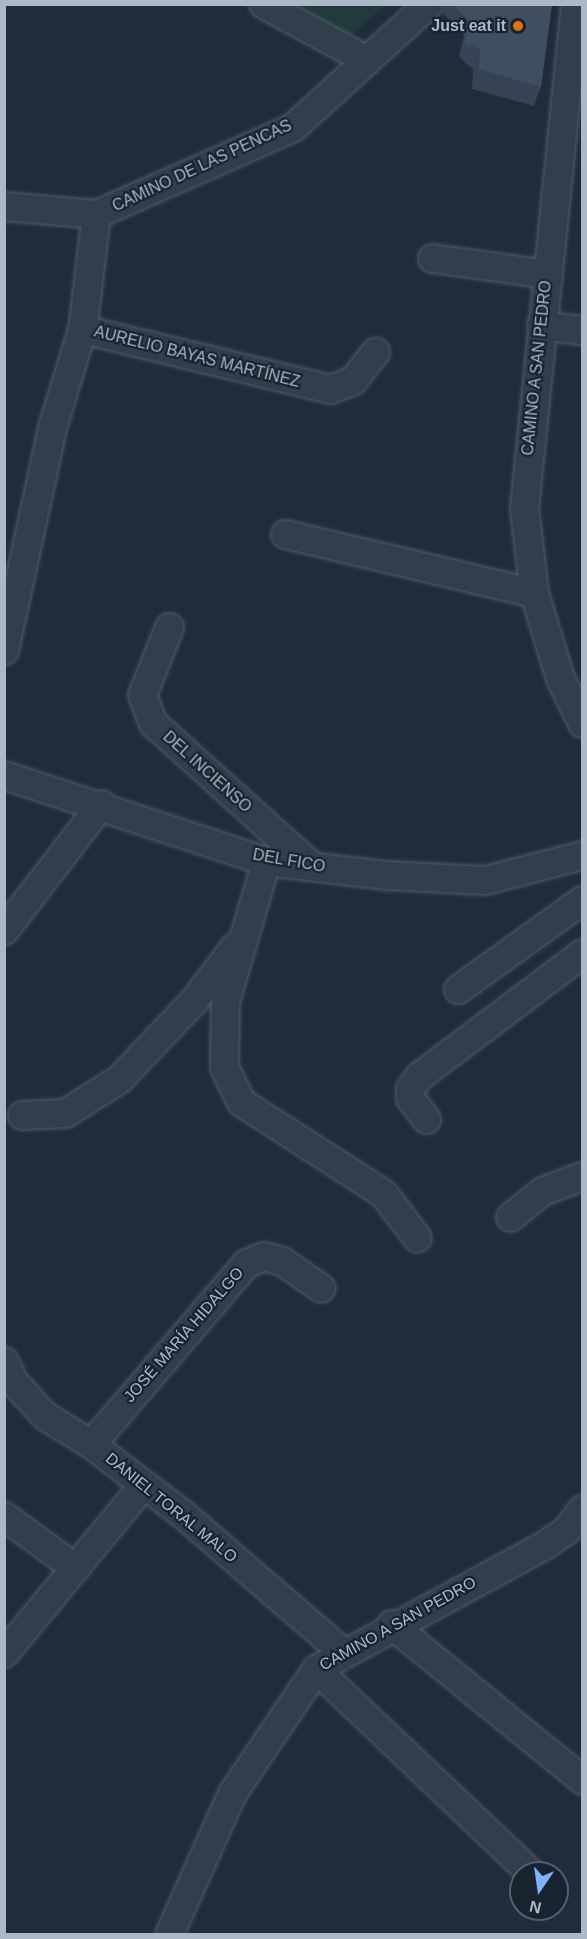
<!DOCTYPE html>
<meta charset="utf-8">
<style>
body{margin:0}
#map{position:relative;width:587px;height:1939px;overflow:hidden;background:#1f2c3b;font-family:Arial,sans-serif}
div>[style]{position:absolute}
.green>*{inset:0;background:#213a3c}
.roads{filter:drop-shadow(0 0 2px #505b68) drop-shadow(0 0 2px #505b68)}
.minor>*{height:27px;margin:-13.5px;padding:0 13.5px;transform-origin:13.5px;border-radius:13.5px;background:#323e4b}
.tertiary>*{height:33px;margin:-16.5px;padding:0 16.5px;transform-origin:16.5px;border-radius:16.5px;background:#323e4b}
.wall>*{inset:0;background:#364353}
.building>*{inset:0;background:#3f4e60}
.dots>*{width:16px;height:16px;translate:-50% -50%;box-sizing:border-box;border:3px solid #18232f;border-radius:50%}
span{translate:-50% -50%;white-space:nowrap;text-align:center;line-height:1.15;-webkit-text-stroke:4.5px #18232f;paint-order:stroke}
.poi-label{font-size:16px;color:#adb8c7;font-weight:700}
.right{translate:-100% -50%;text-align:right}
.street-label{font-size:16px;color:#adb8c7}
.frame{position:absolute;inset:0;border:6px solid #adb8c7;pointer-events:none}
.north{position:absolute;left:509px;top:1861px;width:60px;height:60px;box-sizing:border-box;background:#18232f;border:2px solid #545f6c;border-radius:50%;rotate:193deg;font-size:16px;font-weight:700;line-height:24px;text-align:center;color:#adb8c7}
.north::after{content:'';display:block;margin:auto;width:21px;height:27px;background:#7ab4ff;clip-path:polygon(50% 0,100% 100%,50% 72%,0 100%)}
</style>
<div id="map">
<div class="green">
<div style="clip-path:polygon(297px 5px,385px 5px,351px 36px)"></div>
</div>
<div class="roads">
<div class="minor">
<div style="left:263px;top:4px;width:118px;rotate:28.3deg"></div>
<div style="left:575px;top:4px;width:507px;rotate:95.78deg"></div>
<div style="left:524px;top:508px;width:86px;rotate:83.3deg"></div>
<div style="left:534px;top:593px;width:89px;rotate:73deg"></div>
<div style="left:560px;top:678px;width:50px;rotate:63.9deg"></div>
<div style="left:4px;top:206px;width:92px;rotate:5deg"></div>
<div style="left:96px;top:214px;width:215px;rotate:-23.8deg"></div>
<div style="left:293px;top:127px;width:183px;rotate:-42.3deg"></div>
<div style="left:96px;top:214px;width:116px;rotate:96.9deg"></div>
<div style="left:82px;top:329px;width:255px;rotate:13.6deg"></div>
<div style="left:330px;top:389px;width:25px;rotate:-21deg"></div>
<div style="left:353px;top:380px;width:36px;rotate:-52deg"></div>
<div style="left:432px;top:258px;width:116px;rotate:7.9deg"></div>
<div style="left:541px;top:325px;width:41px;rotate:7deg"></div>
<div style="left:285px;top:534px;width:256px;rotate:13.3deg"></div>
<div style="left:169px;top:627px;width:73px;rotate:111.7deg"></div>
<div style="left:142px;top:695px;width:30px;rotate:69deg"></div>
<div style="left:153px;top:723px;width:214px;rotate:42deg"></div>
<div style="left:4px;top:650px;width:231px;rotate:-77.8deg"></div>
<div style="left:53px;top:424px;width:99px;rotate:-73deg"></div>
<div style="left:4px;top:775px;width:276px;rotate:18.2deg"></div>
<div style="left:266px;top:861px;width:121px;rotate:6.7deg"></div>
<div style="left:386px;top:875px;width:99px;rotate:2.9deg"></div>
<div style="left:485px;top:880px;width:100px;rotate:-14.5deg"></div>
<div style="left:266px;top:861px;width:146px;rotate:106.3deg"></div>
<div style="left:225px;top:1001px;width:66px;rotate:90.9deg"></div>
<div style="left:224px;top:1067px;width:39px;rotate:64deg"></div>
<div style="left:241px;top:1102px;width:169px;rotate:32.7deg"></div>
<div style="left:383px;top:1193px;width:56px;rotate:52.9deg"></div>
<div style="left:4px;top:930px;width:159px;rotate:-52.4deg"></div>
<div style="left:458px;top:989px;width:153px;rotate:-35.7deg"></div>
<div style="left:22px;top:1115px;width:43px;rotate:-2.7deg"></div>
<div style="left:65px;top:1113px;width:64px;rotate:-32.2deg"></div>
<div style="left:119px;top:1079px;width:109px;rotate:-46.5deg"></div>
<div style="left:194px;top:1000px;width:66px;rotate:-53deg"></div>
<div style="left:426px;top:1119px;width:26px;rotate:-127deg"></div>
<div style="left:410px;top:1098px;width:10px;rotate:-90deg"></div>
<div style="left:410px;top:1088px;width:15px;rotate:-53deg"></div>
<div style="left:419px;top:1076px;width:204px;rotate:-37deg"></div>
<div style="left:510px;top:1217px;width:41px;rotate:-39.1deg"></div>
<div style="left:542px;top:1191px;width:43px;rotate:-20.6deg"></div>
<div style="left:4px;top:1361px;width:23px;rotate:65deg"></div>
<div style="left:14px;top:1382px;width:45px;rotate:47.7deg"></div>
<div style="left:44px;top:1415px;width:55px;rotate:31.7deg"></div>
<div style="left:91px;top:1444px;width:117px;rotate:37.4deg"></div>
<div style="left:184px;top:1515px;width:211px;rotate:40.8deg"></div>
<div style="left:91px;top:1444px;width:238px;rotate:-49.4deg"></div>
<div style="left:246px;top:1263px;width:19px;rotate:-21deg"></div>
<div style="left:264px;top:1256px;width:19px;rotate:16deg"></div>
<div style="left:282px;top:1261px;width:47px;rotate:34.7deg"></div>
<div style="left:4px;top:1516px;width:88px;rotate:36.2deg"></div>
<div style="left:391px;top:1624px;width:247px;rotate:39.2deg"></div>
<div style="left:4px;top:1653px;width:219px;rotate:-50.4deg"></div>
<div style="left:316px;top:1669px;width:296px;rotate:43.5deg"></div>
<div style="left:169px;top:1934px;width:154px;rotate:-65.9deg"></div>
<div style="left:232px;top:1793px;width:150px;rotate:-55.9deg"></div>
<div style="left:316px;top:1669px;width:260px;rotate:-28.5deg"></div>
<div style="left:544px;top:1545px;width:27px;rotate:-34deg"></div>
<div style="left:566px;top:1530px;width:26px;rotate:-53deg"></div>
</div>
<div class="tertiary">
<div style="left:582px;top:4px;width:1px;rotate:90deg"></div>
</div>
</div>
<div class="wall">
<div style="clip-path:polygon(440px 4px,552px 4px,541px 87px,534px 106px,472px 89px,473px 69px,465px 63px,459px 56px,464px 35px,439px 9px)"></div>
</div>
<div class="building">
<div style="clip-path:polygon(453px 4px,490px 4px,470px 49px,464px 42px,469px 21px)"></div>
<div style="clip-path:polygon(490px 4px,552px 4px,541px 87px,479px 69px,480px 50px,472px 44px)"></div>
</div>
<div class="dots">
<div style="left:518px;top:26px;background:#e8710a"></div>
</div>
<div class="poi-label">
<span class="right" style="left:506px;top:26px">Just eat it</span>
</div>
<div class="street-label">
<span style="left:202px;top:166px;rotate:-25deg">CAMINO DE LAS PENCAS</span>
<span style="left:197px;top:357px;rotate:14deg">AURELIO BAYAS MARTÍNEZ</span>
<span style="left:537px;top:368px;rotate:-84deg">CAMINO A SAN PEDRO</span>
<span style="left:207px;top:772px;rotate:42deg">DEL INCIENSO</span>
<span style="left:289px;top:861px;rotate:10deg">DEL FICO</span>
<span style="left:184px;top:1335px;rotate:-49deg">JOSÉ MARÍA HIDALGO</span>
<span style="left:171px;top:1508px;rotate:39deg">DANIEL TORAL MALO</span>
<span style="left:398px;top:1624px;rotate:-29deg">CAMINO A SAN PEDRO</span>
</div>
<div class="frame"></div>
<div class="north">N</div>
</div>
